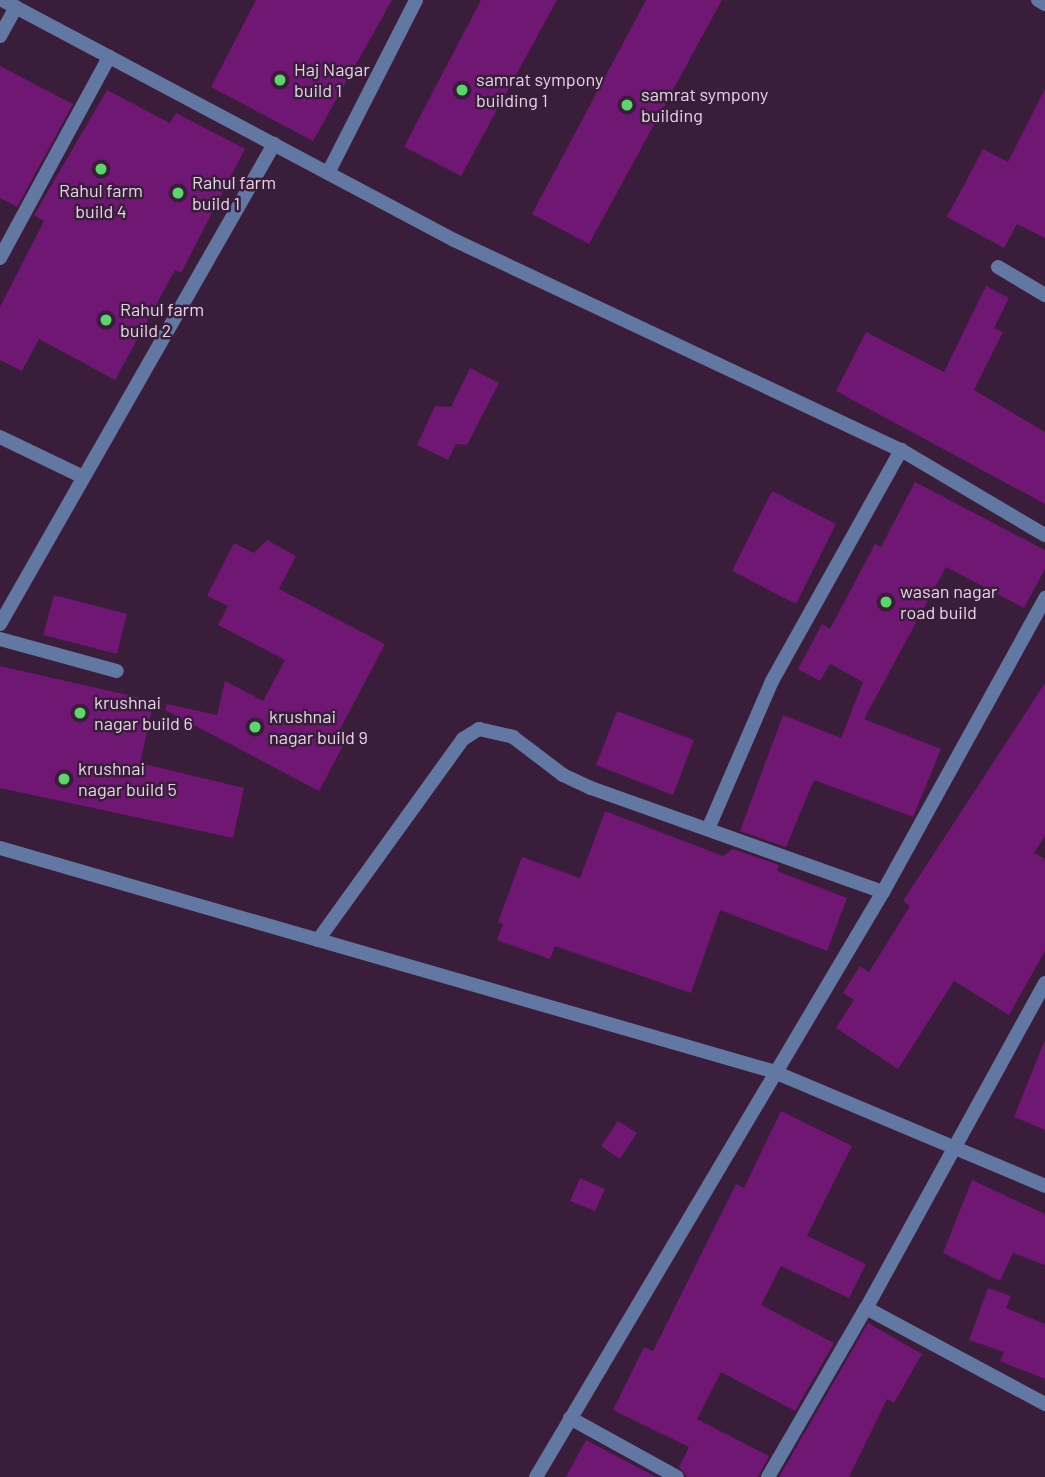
<!DOCTYPE html>
<style>
body{margin:0}
#map{position:relative;width:1045px;height:1477px;overflow:hidden;background:#391d3a;font-family:Barlow,sans-serif}
div>[style]{position:absolute}
.building>*{inset:0;background:#6f1773}
.minor>*{height:14px;margin:-7px;padding:0 7px;transform-origin:7px;border-radius:7px;background:#6377a3}
.tertiary>*{height:14px;margin:-7px;padding:0 7px;transform-origin:7px;border-radius:7px;background:#6377a3}
.dots>*{width:19px;height:19px;translate:-50% -50%;box-sizing:border-box;border:4px solid #391d3a;border-radius:50%}
span{translate:-50% -50%;white-space:nowrap;text-align:center;line-height:1.15;-webkit-text-stroke:5px #391d3a;paint-order:stroke}
.poi-label{font-size:18px;color:#e6d3e6}
.left{translate:0 -50%;text-align:left}
</style>
<div id="map">
<div class="building">
<div style="clip-path:polygon(256px 0,392px 0,313px 141px,211px 87px)"></div>
<div style="clip-path:polygon(481px 0,557px 0,461px 176px,404px 147px)"></div>
<div style="clip-path:polygon(646px 0,722px 0,589px 244px,532px 214px)"></div>
<div style="clip-path:polygon(0 66px,73px 104px,17px 207px,0 198px)"></div>
<div style="clip-path:polygon(1045px 89px,1045px 238px,1017px 224px,1004px 248px,947px 217px,983px 149px,1008px 162px)"></div>
<div style="clip-path:polygon(107px 90px,170px 123px,176px 113px,245px 149px,181px 273px,175px 270px,115px 380px,39px 339px,22px 371px,0 360px,0 307px,44px 221px,34px 215px)"></div>
<div style="clip-path:polygon(986px 286px,1009px 298px,994px 328px,1003px 332px,974px 390px,1045px 432px,1045px 504px,836px 391px,866px 332px,944px 372px)"></div>
<div style="clip-path:polygon(470px 368px,499px 383px,467px 445px,456px 444px,448px 460px,417px 445px,435px 406px,451px 407px)"></div>
<div style="clip-path:polygon(915px 482px,1045px 550px,1045px 569px,1024px 608px,946px 567px,864px 719px,941px 749px,913px 817px,814px 780px,786px 847px,740px 831px,783px 715px,841px 738px,863px 682px,830px 664px,820px 681px,798px 669px,822px 624px,830px 629px,875px 544px,881px 547px)"></div>
<div style="clip-path:polygon(772px 491px,836px 524px,796px 604px,732px 571px)"></div>
<div style="clip-path:polygon(267px 540px,296px 556px,279px 589px,385px 644px,335px 739px,344px 744px,319px 791px,165px 710px,167px 704px,217px 715px,225px 681px,263px 701px,285px 660px,218px 625px,228px 606px,207px 596px,234px 543px,254px 553px)"></div>
<div style="clip-path:polygon(54px 595px,127px 614px,117px 654px,43px 635px)"></div>
<div style="clip-path:polygon(0 666px,154px 701px,140px 763px,244px 788px,233px 838px,0 788px)"></div>
<div style="clip-path:polygon(1045px 683px,1045px 836px,1034px 853px,1045px 859px,1045px 951px,1009px 1015px,954px 981px,898px 1069px,836px 1028px,854px 1000px,843px 993px,860px 966px,869px 972px,910px 906px,903px 901px)"></div>
<div style="clip-path:polygon(617px 711px,694px 740px,673px 795px,596px 765px)"></div>
<div style="clip-path:polygon(605px 811px,723px 856px,733px 849px,779px 865px,777px 871px,847px 898px,827px 951px,720px 910px,691px 993px,555px 946px,550px 959px,497px 940px,503px 924px,498px 922px,522px 857px,580px 878px)"></div>
<div style="clip-path:polygon(1044px 1042px,1045px 1042px,1045px 1130px,1014px 1117px)"></div>
<div style="clip-path:polygon(781px 1111px,852px 1146px,807px 1236px,866px 1264px,849px 1298px,781px 1266px,761px 1305px,834px 1343px,795px 1411px,721px 1372px,697px 1419px,769px 1456px,758px 1477px,687px 1477px,679px 1467px,689px 1447px,613px 1410px,644px 1347px,653px 1351px,736px 1184px,744px 1188px)"></div>
<div style="clip-path:polygon(618px 1121px,637px 1133px,620px 1159px,601px 1146px)"></div>
<div style="clip-path:polygon(580px 1178px,605px 1189px,595px 1211px,570px 1201px)"></div>
<div style="clip-path:polygon(972px 1180px,1045px 1214px,1045px 1265px,1013px 1253px,1000px 1281px,943px 1253px)"></div>
<div style="clip-path:polygon(988px 1288px,1011px 1296px,1006px 1308px,1045px 1324px,1045px 1379px,1000px 1361px,1004px 1352px,969px 1340px)"></div>
<div style="clip-path:polygon(868px 1323px,922px 1354px,894px 1403px,887px 1399px,849px 1477px,779px 1477px)"></div>
<div style="clip-path:polygon(586px 1440px,656px 1477px,566px 1477px)"></div>
</div>
<div class="minor">
<div style="left:2px;top:0;width:512px;rotate:27.97deg"></div>
<div style="left:454px;top:240px;width:494px;rotate:25.2deg"></div>
<div style="left:901px;top:450px;width:167px;rotate:30.6deg"></div>
<div style="left:1038px;top:0;width:8px;rotate:30deg"></div>
<div style="left:0;top:36px;width:33px;rotate:-61deg"></div>
<div style="left:328px;top:173px;width:194px;rotate:-63deg"></div>
<div style="left:0;top:258px;width:229px;rotate:-61.5deg"></div>
<div style="left:998px;top:267px;width:55px;rotate:30.8deg"></div>
<div style="left:0;top:437px;width:92px;rotate:25.7deg"></div>
<div style="left:0;top:624px;width:553px;rotate:-60.28deg"></div>
<div style="left:0;top:639px;width:121px;rotate:15.3deg"></div>
<div style="left:708px;top:829px;width:161px;rotate:-66.6deg"></div>
<div style="left:772px;top:681px;width:265px;rotate:-60.8deg"></div>
<div style="left:318px;top:940px;width:248px;rotate:-54.2deg"></div>
<div style="left:463px;top:739px;width:19px;rotate:-32deg"></div>
<div style="left:479px;top:729px;width:35px;rotate:13deg"></div>
<div style="left:513px;top:737px;width:63px;rotate:37.2deg"></div>
<div style="left:563px;top:775px;width:31px;rotate:25deg"></div>
<div style="left:591px;top:788px;width:310px;rotate:19.6deg"></div>
<div style="left:1045px;top:983px;width:371px;rotate:118.8deg"></div>
<div style="left:866px;top:1308px;width:203px;rotate:28.2deg"></div>
<div style="left:570px;top:1418px;width:122px;rotate:28.9deg"></div>
<div style="left:536px;top:1477px;width:680px;rotate:-59.33deg"></div>
<div style="left:883px;top:892px;width:336px;rotate:-61.1deg"></div>
<div style="left:768px;top:1477px;width:195px;rotate:-59.9deg"></div>
</div>
<div class="tertiary">
<div style="left:0;top:848px;width:804px;rotate:16.11deg"></div>
<div style="left:772px;top:1071px;width:296px;rotate:22.8deg"></div>
</div>
<div class="dots">
<div style="left:280px;top:80px;background:#5ed56c"></div>
<div style="left:462px;top:90px;background:#5ed56c"></div>
<div style="left:627px;top:105px;background:#5ed56c"></div>
<div style="left:101px;top:169px;background:#5ed56c"></div>
<div style="left:178px;top:193px;background:#5ed56c"></div>
<div style="left:106px;top:320px;background:#5ed56c"></div>
<div style="left:886px;top:602px;background:#5ed56c"></div>
<div style="left:80px;top:713px;background:#5ed56c"></div>
<div style="left:255px;top:727px;background:#5ed56c"></div>
<div style="left:64px;top:779px;background:#5ed56c"></div>
</div>
<div class="poi-label">
<span class="left" style="left:294px;top:80px">Haj Nagar<br>build 1</span>
<span class="left" style="left:476px;top:90px">samrat sympony<br>building 1</span>
<span class="left" style="left:641px;top:105px">samrat sympony<br>building</span>
<span class="left" style="left:192px;top:193px">Rahul farm<br>build 1</span>
<span style="left:101px;top:201px">Rahul farm<br>build 4</span>
<span class="left" style="left:120px;top:320px">Rahul farm<br>build 2</span>
<span class="left" style="left:900px;top:602px">wasan nagar<br>road build</span>
<span class="left" style="left:94px;top:713px">krushnai<br>nagar build 6</span>
<span class="left" style="left:269px;top:727px">krushnai<br>nagar build 9</span>
<span class="left" style="left:78px;top:779px">krushnai<br>nagar build 5</span>
</div>
</div>
